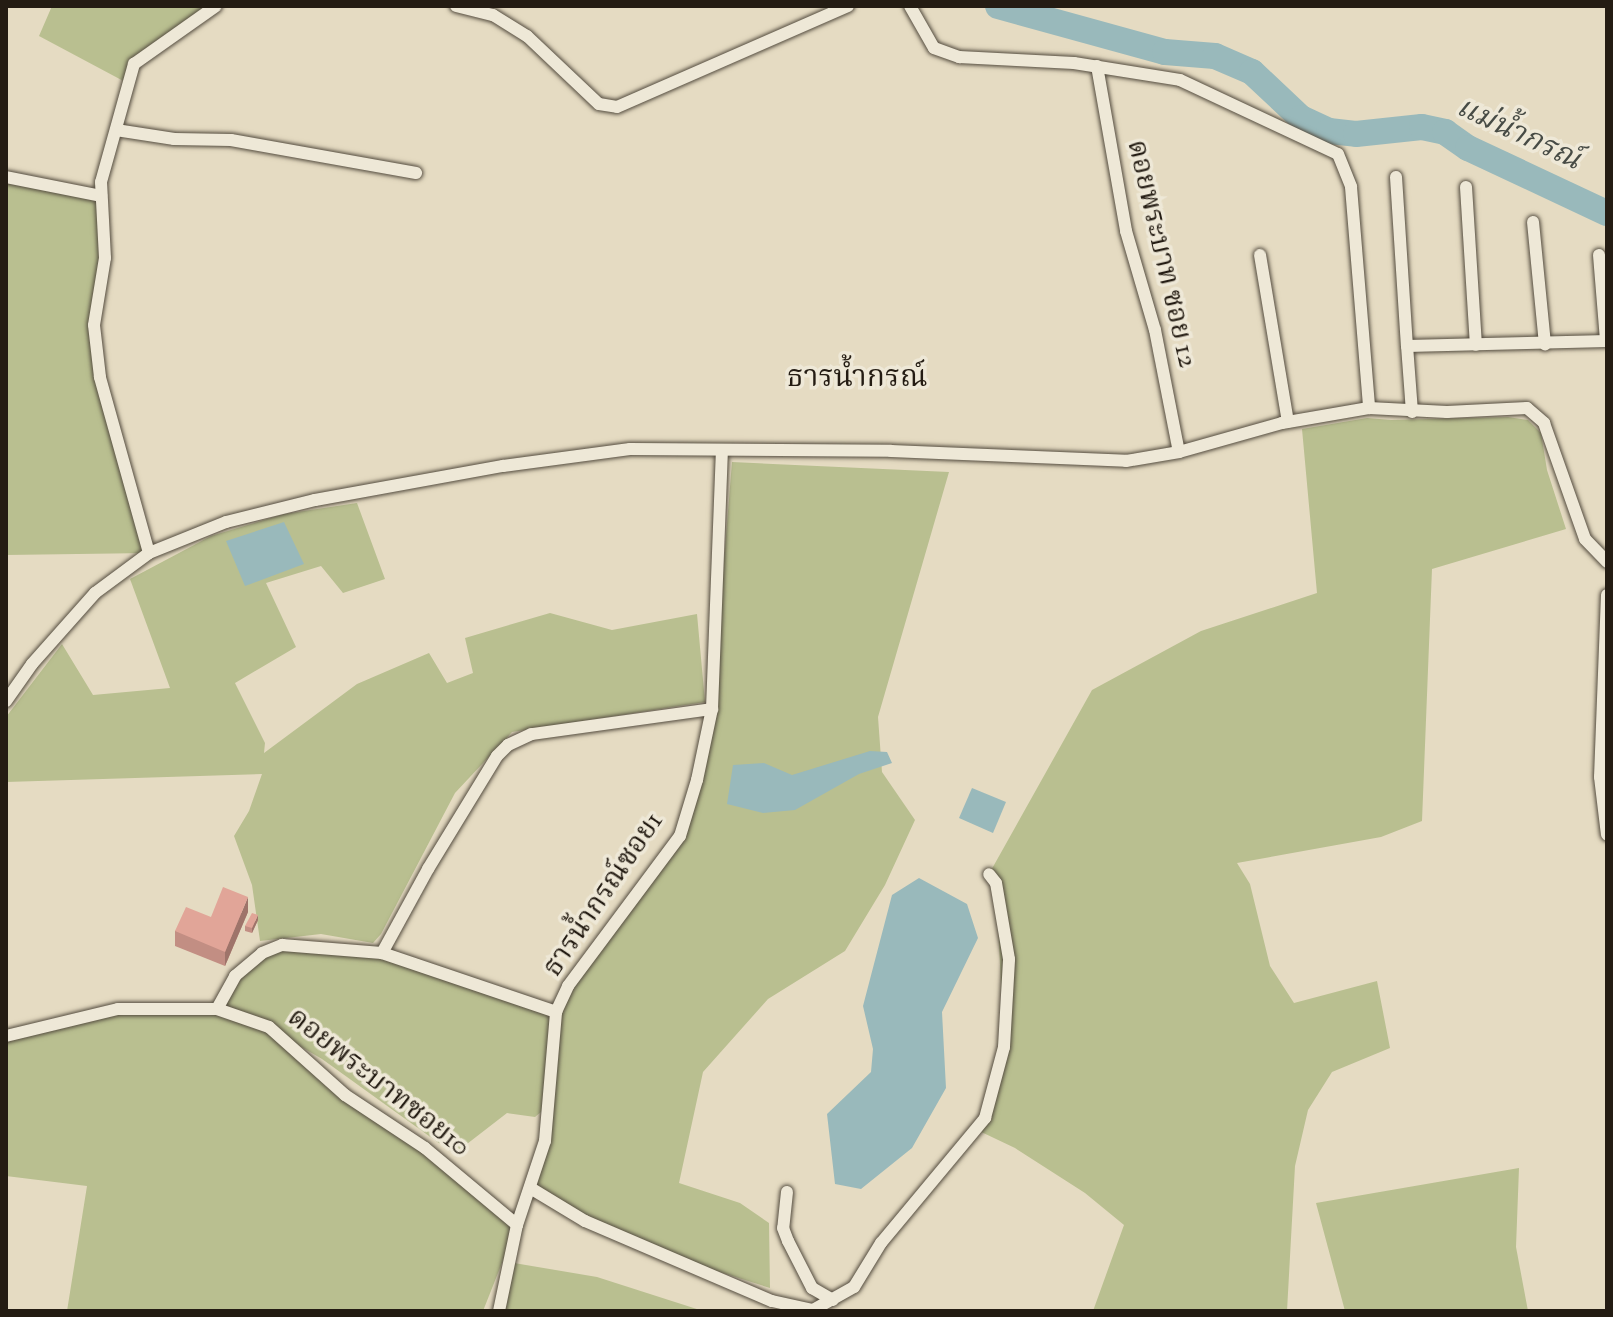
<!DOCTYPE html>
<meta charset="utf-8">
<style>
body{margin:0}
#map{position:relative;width:1613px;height:1317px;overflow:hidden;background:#e5dbc2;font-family:"Sorts Mill Goudy","Noto Serif Thai",serif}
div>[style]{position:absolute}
.green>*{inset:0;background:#b9bf90}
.water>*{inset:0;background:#99b9bb}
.river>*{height:26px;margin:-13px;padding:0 13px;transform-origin:13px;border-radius:13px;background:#99b9bb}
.roads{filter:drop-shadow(0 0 2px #544c3f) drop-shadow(0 0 2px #544c3f)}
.street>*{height:12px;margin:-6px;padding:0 6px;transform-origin:6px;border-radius:6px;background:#eee8d7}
.wall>*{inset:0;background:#c28e83}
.shaded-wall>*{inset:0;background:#9e746a}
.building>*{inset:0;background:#e1a598}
span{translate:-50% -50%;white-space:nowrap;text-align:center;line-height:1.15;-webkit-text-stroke:7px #eee8d7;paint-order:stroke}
.street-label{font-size:28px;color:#241c13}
.water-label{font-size:30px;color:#474b45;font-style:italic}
.neighbourhood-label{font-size:30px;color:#241c13}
.frame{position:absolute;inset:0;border:8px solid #241c13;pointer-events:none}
</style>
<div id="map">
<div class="green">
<div style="clip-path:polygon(52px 6px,216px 6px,134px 64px,129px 84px,39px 36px)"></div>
<div style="clip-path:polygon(6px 177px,101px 196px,105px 258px,94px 325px,100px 377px,149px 553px,6px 555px)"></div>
<div style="clip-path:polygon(1508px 417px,1528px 420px,1541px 433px,1547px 470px,1566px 529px,1432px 569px,1422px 821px,1381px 837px,1237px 863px,1250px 884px,1270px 966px,1294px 1003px,1377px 981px,1390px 1048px,1332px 1072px,1308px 1110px,1295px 1166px,1287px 1311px,1093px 1311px,1124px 1225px,1085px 1193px,1015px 1148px,975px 1129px,1004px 1047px,996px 883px,989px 874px,1092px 690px,1201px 631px,1317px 593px,1302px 429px,1367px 418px,1391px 420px)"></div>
<div style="clip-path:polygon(732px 462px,949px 472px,878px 717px,882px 772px,915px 820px,885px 885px,845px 951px,768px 999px,703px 1072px,679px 1183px,740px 1203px,769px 1223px,770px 1288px,663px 1254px,532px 1189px,547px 1107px,535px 1117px,507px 1113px,454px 1154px,322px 1059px,274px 1031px,517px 1225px,483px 1311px,67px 1311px,87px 1186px,6px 1176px,6px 1036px,118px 1009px,216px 1009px,235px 976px,272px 948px,382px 953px,556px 1012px,680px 836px,712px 709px)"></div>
<div style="clip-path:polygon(357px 503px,385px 579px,343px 593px,321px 566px,266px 583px,296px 647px,235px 683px,265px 743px,264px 753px,357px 684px,429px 653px,447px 683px,473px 673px,465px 638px,550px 613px,612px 630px,697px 614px,705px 702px,512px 732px,455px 793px,381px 934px,373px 943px,321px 934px,260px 941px,252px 885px,234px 836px,249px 811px,262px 774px,6px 782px,6px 717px,62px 644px,93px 695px,170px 688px,130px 579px,211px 536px,284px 514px)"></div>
<div style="clip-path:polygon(1519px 1168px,1516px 1247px,1528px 1311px,1345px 1311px,1316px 1203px)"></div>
<div style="clip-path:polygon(514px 1263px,597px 1277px,703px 1311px,499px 1311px)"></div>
</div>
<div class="water">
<div style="clip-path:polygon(284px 522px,304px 564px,245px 586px,226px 541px)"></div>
<div style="clip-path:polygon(870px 751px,887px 752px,892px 763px,859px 774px,795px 810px,763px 813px,727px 804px,733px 765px,764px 763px,792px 775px)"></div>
<div style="clip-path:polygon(972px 788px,1006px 802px,993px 833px,959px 818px)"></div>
<div style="clip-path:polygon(919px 878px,967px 904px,978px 938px,942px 1012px,946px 1088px,912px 1148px,861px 1189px,835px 1184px,827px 1114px,871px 1072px,873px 1049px,863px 1006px,892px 895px)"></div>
</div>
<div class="river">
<div style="left:998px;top:6px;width:173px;rotate:15.4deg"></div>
<div style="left:1165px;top:52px;width:50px;rotate:4.6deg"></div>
<div style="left:1215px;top:56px;width:40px;rotate:23.4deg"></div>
<div style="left:1252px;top:72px;width:67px;rotate:43.2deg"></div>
<div style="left:1301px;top:118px;width:31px;rotate:25deg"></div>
<div style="left:1329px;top:131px;width:27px;rotate:6deg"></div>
<div style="left:1356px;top:134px;width:66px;rotate:-6.1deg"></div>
<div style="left:1422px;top:127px;width:24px;rotate:12deg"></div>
<div style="left:1445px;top:132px;width:28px;rotate:35deg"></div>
<div style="left:1468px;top:148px;width:153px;rotate:25.1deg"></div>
</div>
<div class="roads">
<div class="street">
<div style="left:456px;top:6px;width:38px;rotate:14deg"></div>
<div style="left:493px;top:15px;width:40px;rotate:32deg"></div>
<div style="left:527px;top:36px;width:99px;rotate:43.4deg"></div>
<div style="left:599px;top:104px;width:18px;rotate:9deg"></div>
<div style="left:617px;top:107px;width:252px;rotate:-23.6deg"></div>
<div style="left:910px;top:6px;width:48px;rotate:60.3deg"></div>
<div style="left:934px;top:48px;width:27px;rotate:20deg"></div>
<div style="left:959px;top:57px;width:115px;rotate:3deg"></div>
<div style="left:1074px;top:63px;width:107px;rotate:9.1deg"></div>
<div style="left:1180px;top:80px;width:174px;rotate:25.1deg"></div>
<div style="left:1338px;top:154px;width:35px;rotate:68deg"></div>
<div style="left:1351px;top:187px;width:222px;rotate:85.3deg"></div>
<div style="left:1097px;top:66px;width:168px;rotate:80deg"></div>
<div style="left:1126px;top:231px;width:103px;rotate:73.7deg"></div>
<div style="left:1155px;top:330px;width:124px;rotate:78.9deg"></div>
<div style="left:116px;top:130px;width:59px;rotate:8.8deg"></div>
<div style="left:174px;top:139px;width:57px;rotate:1deg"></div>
<div style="left:231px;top:140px;width:188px;rotate:10.1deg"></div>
<div style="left:6px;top:177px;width:97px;rotate:11.3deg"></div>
<div style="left:1396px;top:177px;width:169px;rotate:86.3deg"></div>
<div style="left:1466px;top:187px;width:158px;rotate:86.4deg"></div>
<div style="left:1533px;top:222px;width:123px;rotate:84.4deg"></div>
<div style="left:1260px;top:255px;width:169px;rotate:80.5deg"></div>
<div style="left:1599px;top:255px;width:86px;rotate:85.3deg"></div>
<div style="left:1412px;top:412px;width:66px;rotate:-94.3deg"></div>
<div style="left:1407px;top:346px;width:200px;rotate:-1.4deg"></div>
<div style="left:149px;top:553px;width:183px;rotate:-105.6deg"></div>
<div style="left:100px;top:377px;width:52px;rotate:-96.6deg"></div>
<div style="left:94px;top:325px;width:68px;rotate:-80.7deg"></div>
<div style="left:105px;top:258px;width:76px;rotate:-93deg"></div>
<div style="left:101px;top:182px;width:123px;rotate:-74.4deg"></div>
<div style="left:134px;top:64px;width:100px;rotate:-35.3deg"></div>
<div style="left:1607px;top:595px;width:182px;rotate:92.2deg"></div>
<div style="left:1600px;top:777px;width:58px;rotate:83.1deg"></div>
<div style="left:6px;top:701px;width:45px;rotate:-54.9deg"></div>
<div style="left:32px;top:664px;width:95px;rotate:-48.4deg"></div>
<div style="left:95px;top:593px;width:67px;rotate:-36.5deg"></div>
<div style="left:149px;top:553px;width:83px;rotate:-21.9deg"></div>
<div style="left:226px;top:522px;width:92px;rotate:-13.9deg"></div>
<div style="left:315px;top:500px;width:191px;rotate:-10.3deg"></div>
<div style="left:503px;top:466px;width:128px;rotate:-7.6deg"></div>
<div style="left:630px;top:449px;width:261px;rotate:0.4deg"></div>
<div style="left:891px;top:451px;width:235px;rotate:2.4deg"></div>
<div style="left:1126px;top:461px;width:54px;rotate:-9.6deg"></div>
<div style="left:1179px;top:452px;width:107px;rotate:-15.7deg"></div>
<div style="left:1282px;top:423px;width:88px;rotate:-9.8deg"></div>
<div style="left:1369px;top:408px;width:78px;rotate:2.9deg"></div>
<div style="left:1447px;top:412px;width:80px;rotate:-2.9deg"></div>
<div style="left:1527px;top:408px;width:23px;rotate:41deg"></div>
<div style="left:1544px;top:423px;width:123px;rotate:70.5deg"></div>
<div style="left:1585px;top:539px;width:32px;rotate:46deg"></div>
<div style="left:382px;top:953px;width:96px;rotate:-61.3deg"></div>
<div style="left:428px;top:869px;width:132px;rotate:-58.6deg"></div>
<div style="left:497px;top:756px;width:16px;rotate:-45deg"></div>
<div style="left:508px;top:745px;width:26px;rotate:-25deg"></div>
<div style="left:532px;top:734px;width:182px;rotate:-7.9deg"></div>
<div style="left:217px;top:1009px;width:38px;rotate:-61deg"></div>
<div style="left:235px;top:976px;width:35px;rotate:-40deg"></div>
<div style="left:262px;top:953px;width:22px;rotate:-22deg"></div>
<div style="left:282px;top:945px;width:100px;rotate:4.6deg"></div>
<div style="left:382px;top:953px;width:184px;rotate:18.7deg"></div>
<div style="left:6px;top:1036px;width:115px;rotate:-13.6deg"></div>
<div style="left:118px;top:1009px;width:99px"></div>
<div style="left:217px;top:1009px;width:55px;rotate:19.1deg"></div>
<div style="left:269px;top:1027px;width:102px;rotate:41.8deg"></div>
<div style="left:345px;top:1095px;width:96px;rotate:33.5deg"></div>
<div style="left:425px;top:1148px;width:120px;rotate:39.9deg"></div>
<div style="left:532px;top:1189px;width:62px;rotate:31.1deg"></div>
<div style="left:585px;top:1221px;width:203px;rotate:23.2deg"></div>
<div style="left:772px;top:1301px;width:42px;rotate:12.4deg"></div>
<div style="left:813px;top:1310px;width:47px;rotate:-29.3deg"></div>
<div style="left:854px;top:1287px;width:52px;rotate:-58.5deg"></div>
<div style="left:881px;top:1243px;width:163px;rotate:-50.2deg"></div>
<div style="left:985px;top:1118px;width:73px;rotate:-75deg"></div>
<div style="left:1004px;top:1047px;width:88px;rotate:-86.7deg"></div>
<div style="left:1009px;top:959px;width:77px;rotate:-99.7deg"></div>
<div style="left:996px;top:883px;width:11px;rotate:-128deg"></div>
<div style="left:787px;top:1192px;width:36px;rotate:96deg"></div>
<div style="left:783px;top:1228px;width:14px;rotate:69deg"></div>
<div style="left:788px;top:1241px;width:53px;rotate:62.9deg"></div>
<div style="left:812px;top:1288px;width:24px;rotate:30deg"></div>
<div style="left:499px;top:1311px;width:88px;rotate:-78.2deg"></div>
<div style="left:517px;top:1225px;width:89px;rotate:-71.6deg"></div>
<div style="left:545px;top:1141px;width:129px;rotate:-85.1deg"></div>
<div style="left:556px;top:1012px;width:29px;rotate:-65deg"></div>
<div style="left:568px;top:986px;width:187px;rotate:-53.3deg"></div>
<div style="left:680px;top:836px;width:59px;rotate:-73.1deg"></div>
<div style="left:697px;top:780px;width:73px;rotate:-78.1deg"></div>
<div style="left:712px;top:709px;width:257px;rotate:-87.8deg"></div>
</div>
</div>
<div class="wall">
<div style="clip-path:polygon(248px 912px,225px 966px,175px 946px,175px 931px,211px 917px)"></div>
<div style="clip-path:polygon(258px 920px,252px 933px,245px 931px,245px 926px)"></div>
</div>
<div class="shaded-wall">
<div style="clip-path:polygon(248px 897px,248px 912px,225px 966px,225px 952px)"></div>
<div style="clip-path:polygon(258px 915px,258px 920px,252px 933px,252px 928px)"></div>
</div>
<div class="building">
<div style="clip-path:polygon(223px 887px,248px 897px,225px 952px,175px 931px,186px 907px,211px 917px)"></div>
<div style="clip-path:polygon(252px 913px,258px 915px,252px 928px,245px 926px)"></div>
</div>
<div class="street-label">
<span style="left:1161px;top:254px;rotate:77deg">ดอยพระบาท ซอย 12</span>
<span style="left:604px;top:895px;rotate:-56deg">ธารน้ำกรณ์ซอย1</span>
<span style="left:378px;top:1083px;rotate:38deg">ดอยพระบาทซอย10</span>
</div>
<div class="water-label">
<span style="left:1518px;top:135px;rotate:25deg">แม่น้ำกรณ์</span>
</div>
<div class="neighbourhood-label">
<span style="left:857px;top:379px">ธารน้ำกรณ์</span>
</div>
<div class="frame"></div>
</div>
